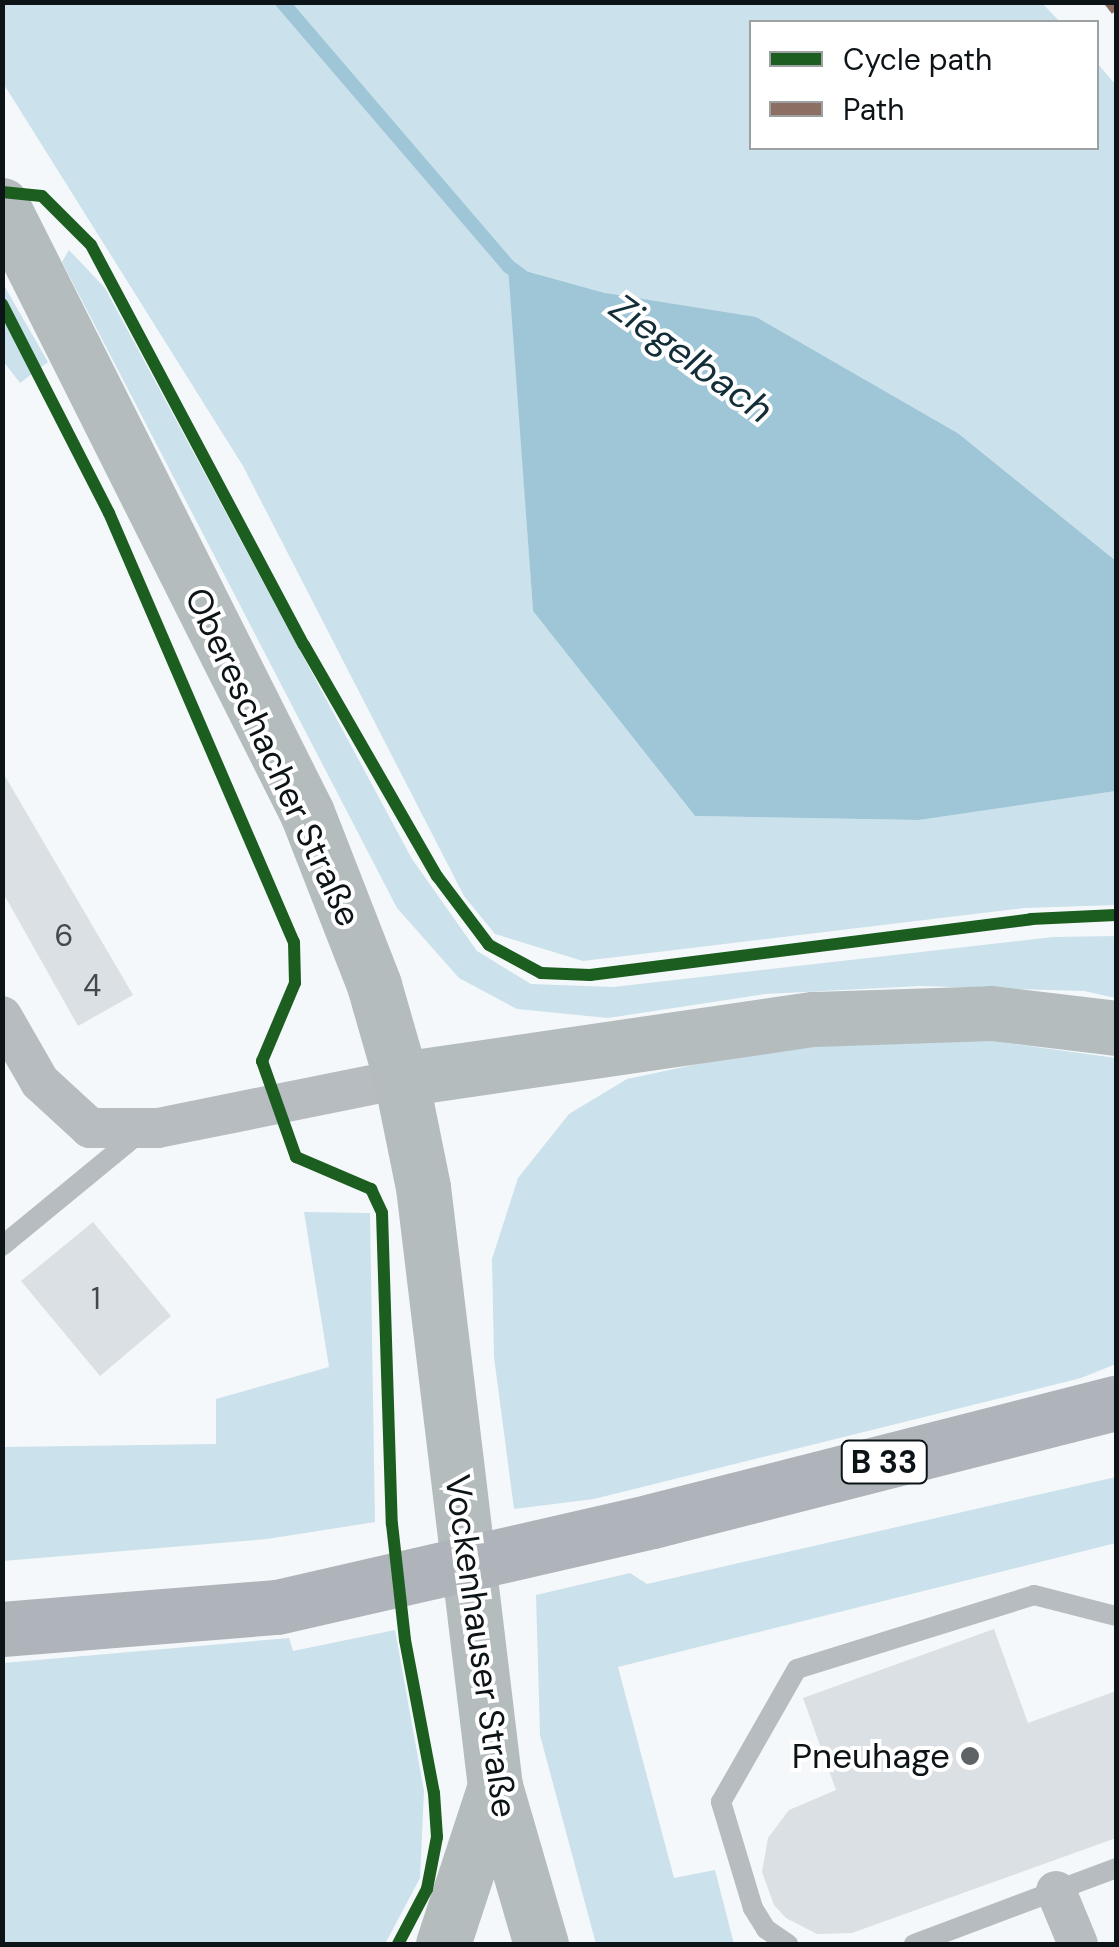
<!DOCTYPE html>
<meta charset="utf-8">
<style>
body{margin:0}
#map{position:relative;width:1119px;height:1947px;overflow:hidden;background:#f5f8fa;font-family:"DM Sans",sans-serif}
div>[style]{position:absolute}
.green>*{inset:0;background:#cbe1eb}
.water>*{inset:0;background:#9ec6d7}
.stream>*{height:14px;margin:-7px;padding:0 7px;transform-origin:7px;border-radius:7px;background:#9ec6d7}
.building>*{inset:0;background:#dae0e3}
.service>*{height:20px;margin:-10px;padding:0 10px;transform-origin:10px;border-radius:10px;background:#b6bcc0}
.minor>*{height:40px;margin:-20px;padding:0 20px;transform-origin:20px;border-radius:20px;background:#b6bcc0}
.secondary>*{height:55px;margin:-27.5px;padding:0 27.5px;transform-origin:27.5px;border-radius:27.5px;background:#b4bcbe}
.primary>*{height:55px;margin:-27.5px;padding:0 27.5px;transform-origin:27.5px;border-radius:27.5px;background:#aeb4b9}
.primary-bridge>*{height:55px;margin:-27.5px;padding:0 27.5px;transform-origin:27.5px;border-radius:27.5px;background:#aeb4b9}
.quiet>*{height:10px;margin-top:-5px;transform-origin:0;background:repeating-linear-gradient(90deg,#8d6e63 0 20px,transparent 0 30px)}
.cycleway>*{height:12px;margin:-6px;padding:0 6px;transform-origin:6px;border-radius:6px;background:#1b5e20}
.dots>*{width:28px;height:28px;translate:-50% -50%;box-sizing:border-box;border:5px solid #fff;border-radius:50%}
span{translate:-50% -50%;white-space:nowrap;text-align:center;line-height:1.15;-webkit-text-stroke:8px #fff;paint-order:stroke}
.number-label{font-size:30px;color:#42494c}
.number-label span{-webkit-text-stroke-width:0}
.shield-label span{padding:2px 8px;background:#fff;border:2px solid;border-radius:8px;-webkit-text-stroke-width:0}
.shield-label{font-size:32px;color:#0d1417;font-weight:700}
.street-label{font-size:35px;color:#0d1417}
.poi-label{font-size:35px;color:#0d1417}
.right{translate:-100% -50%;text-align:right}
.water-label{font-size:38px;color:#132e39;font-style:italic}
.frame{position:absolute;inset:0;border:5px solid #0d1417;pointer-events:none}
.legend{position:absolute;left:749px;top:20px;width:350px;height:130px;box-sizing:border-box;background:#fff;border:2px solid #9ea1a2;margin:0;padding:12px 18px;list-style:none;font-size:30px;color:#0d1417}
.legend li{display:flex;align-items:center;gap:20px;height:50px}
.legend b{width:50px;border:2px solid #9ea1a2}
</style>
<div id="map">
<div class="green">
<div style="clip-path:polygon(3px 3px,1042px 3px,1060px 22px,752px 22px,752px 148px,1096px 148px,1097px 63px,1116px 85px,1116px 561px,959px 434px,605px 293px,509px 266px,533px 611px,695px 816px,919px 820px,1116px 791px,1116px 905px,1024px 908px,583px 961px,495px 934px,464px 896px,243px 466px,3px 83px)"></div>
<div style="clip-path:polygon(69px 250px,105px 288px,412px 859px,477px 951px,531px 984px,613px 987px,1053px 937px,1116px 936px,1116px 998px,1084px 991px,920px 986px,765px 994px,608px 1018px,517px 1009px,459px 978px,397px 908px,62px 262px)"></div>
<div style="clip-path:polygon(2px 282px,48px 362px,20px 383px,3px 361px)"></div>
<div style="clip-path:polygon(978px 1039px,1116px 1058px,1116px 1364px,1081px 1378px,594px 1499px,514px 1509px,494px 1357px,492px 1259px,518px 1178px,569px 1114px,627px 1079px,726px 1058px,854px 1042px)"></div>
<div style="clip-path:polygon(304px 1212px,370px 1213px,375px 1522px,267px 1539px,3px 1561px,3px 1447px,216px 1444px,216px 1399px,329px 1367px)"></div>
<div style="clip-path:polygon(1116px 1477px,1116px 1543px,618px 1667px,674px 1878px,715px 1870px,734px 1944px,596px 1944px,540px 1735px,536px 1595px,630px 1573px,647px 1584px)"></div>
<div style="clip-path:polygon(395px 1630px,424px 1791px,420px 1878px,385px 1944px,3px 1944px,3px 1663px,289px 1638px,293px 1651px)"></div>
</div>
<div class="water">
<div style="clip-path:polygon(508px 266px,605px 293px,756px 317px,959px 434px,1116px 561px,1116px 791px,919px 820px,695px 816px,533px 611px)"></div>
</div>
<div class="stream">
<div style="left:282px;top:2px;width:348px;rotate:49.4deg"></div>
<div style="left:508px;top:266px;width:17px;rotate:36deg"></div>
</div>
<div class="building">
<div style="clip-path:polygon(2px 771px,133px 995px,78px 1026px,2px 891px)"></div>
<div style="clip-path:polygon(93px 1222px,171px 1316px,100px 1376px,21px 1281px)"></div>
<div style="clip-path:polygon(994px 1629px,1028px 1723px,1116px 1691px,1116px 1838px,852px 1933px,817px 1934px,786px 1918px,774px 1905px,762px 1872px,768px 1838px,789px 1810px,836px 1790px,803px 1698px)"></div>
</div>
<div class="service">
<div style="left:2px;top:1246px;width:180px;rotate:-39.4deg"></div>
<div style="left:788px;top:1944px;width:27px;rotate:-146deg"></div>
<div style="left:766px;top:1929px;width:25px;rotate:-122deg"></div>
<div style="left:753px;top:1908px;width:111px;rotate:-106.8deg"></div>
<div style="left:721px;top:1802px;width:153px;rotate:-60.3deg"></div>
<div style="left:797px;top:1669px;width:248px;rotate:-17.3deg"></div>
<div style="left:1034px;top:1595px;width:85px;rotate:14.4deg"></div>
<div style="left:914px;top:1944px;width:216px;rotate:-20.6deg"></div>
</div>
<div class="minor">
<div style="left:2px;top:1016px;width:76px;rotate:60.1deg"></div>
<div style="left:40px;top:1082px;width:68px;rotate:42.6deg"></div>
<div style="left:90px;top:1128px;width:68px"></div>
<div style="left:158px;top:1128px;width:248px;rotate:-11.4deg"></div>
<div style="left:1056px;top:1891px;width:57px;rotate:67.5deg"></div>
</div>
<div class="secondary">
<div style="left:2px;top:205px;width:680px;rotate:63.36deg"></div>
<div style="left:307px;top:813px;width:185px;rotate:68.7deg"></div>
<div style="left:374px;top:985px;width:98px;rotate:74deg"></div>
<div style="left:401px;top:1079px;width:110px;rotate:78.5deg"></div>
<div style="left:423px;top:1187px;width:603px;rotate:83.15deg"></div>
<div style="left:495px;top:1786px;width:165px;rotate:73.8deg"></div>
<div style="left:401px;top:1079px;width:417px;rotate:-8.3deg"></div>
<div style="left:814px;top:1019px;width:177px;rotate:-1.9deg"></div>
<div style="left:991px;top:1013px;width:126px;rotate:6.8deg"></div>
<div style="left:443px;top:1944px;width:166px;rotate:-71.8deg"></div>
</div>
<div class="primary">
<div style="left:652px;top:1521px;width:479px;rotate:-14.3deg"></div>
<div style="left:2px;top:1629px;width:276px;rotate:-4.6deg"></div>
</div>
<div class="primary-bridge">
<div style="left:277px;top:1607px;width:385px;rotate:-12.9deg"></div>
</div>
<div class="quiet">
<div style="left:1109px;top:2px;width:11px;rotate:52deg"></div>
</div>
<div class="cycleway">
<div style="left:2px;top:192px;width:40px;rotate:5.7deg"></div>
<div style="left:42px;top:196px;width:69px;rotate:45deg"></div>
<div style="left:91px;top:245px;width:453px;rotate:62deg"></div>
<div style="left:304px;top:645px;width:267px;rotate:60.1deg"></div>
<div style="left:437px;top:876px;width:86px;rotate:53deg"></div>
<div style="left:489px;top:945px;width:59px;rotate:28.3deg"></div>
<div style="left:541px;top:973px;width:49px;rotate:2.3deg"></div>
<div style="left:590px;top:975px;width:445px;rotate:-7.2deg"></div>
<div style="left:1031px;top:919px;width:85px;rotate:-2.7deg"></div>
<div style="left:2px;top:304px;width:235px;rotate:62.9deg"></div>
<div style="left:109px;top:513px;width:467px;rotate:66.7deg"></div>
<div style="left:294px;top:942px;width:41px;rotate:88.6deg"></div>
<div style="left:295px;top:983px;width:85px;rotate:112.9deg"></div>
<div style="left:262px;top:1061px;width:102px;rotate:70.5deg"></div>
<div style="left:296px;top:1157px;width:82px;rotate:23.1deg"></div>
<div style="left:371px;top:1189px;width:26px;rotate:65deg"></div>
<div style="left:382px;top:1213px;width:311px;rotate:88.2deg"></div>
<div style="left:392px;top:1524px;width:117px;rotate:83.6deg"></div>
<div style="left:405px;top:1640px;width:156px;rotate:79.3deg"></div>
<div style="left:434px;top:1793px;width:44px;rotate:86.1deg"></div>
<div style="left:437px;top:1837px;width:53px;rotate:100.9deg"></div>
<div style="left:427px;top:1889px;width:62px;rotate:117.8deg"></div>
</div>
<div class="dots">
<div style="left:970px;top:1756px;background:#5e6466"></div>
</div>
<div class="number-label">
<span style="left:64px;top:936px">6</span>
<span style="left:92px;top:986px">4</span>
<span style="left:96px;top:1299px">1</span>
</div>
<div class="shield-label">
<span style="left:884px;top:1462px">B 33</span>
</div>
<div class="street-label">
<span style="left:273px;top:757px;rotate:65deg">Obereschacher Straße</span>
<span style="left:481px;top:1646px;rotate:82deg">Vockenhauser Straße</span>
</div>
<div class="poi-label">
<span class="right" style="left:950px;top:1756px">Pneuhage</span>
</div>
<div class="water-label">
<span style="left:691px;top:359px;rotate:36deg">Ziegelbach</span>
</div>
<div class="frame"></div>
<ul class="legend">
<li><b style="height:12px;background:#1b5e20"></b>Cycle path</li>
<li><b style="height:12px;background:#8d6e63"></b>Path</li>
</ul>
</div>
